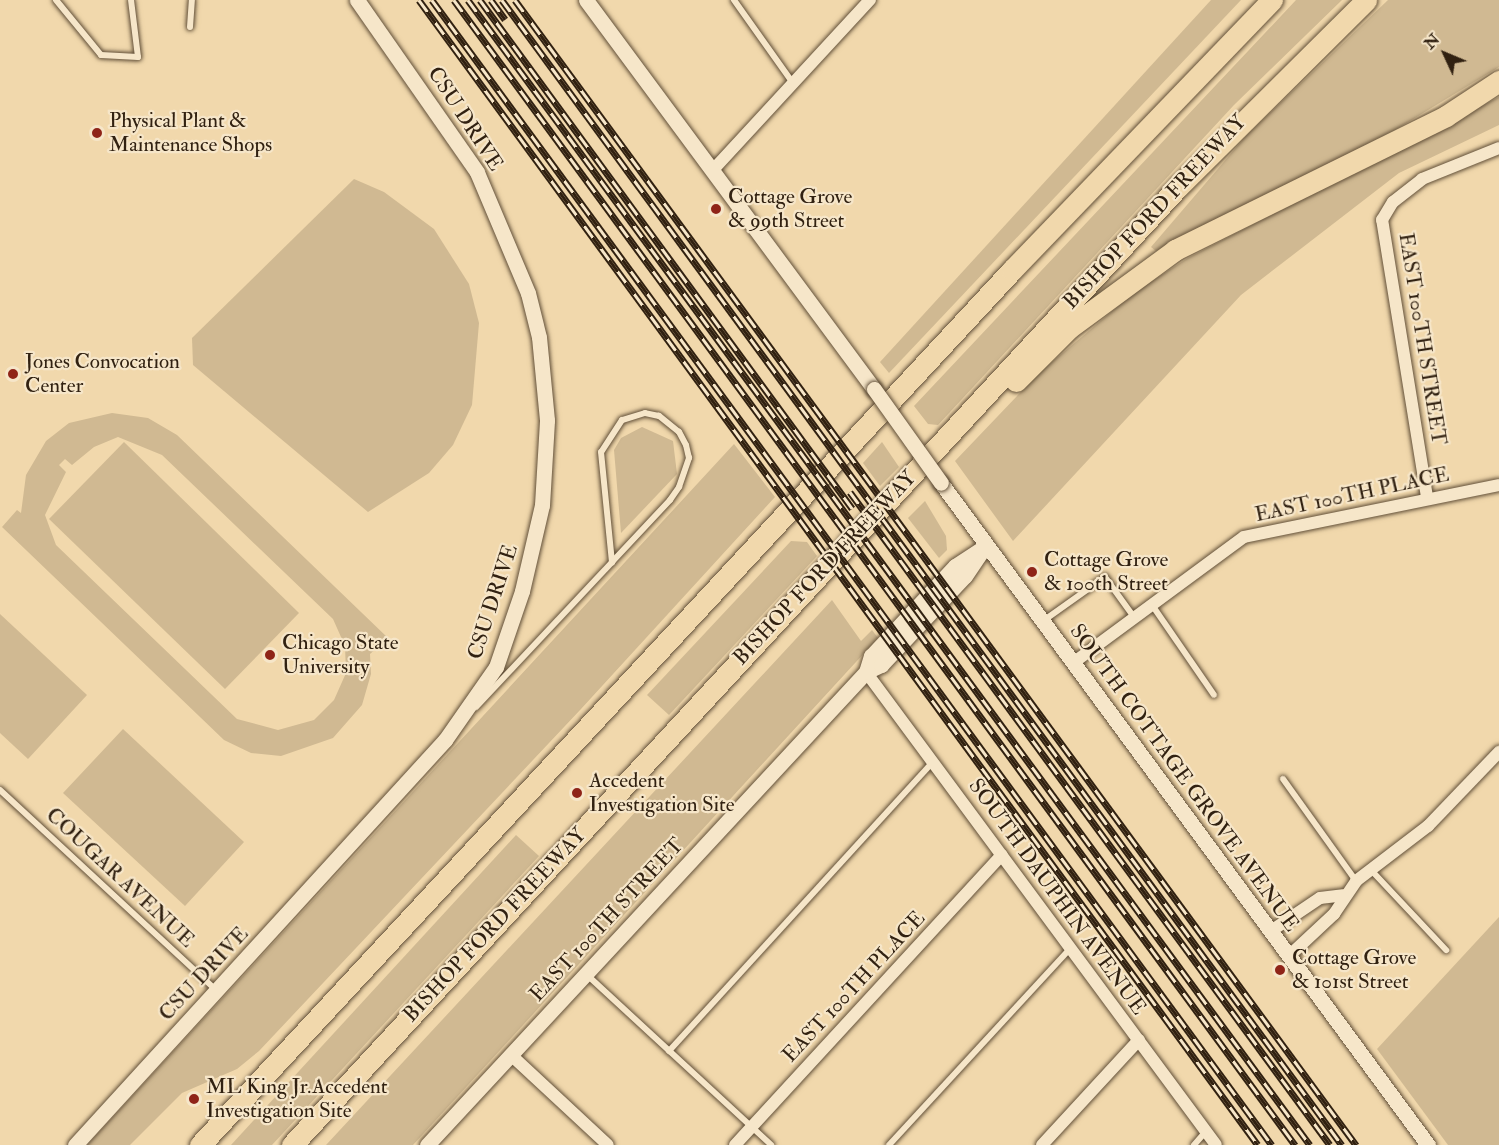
<!DOCTYPE html>
<style>
body{margin:0}
#map{position:relative;width:1499px;height:1145px;overflow:hidden;background:#f1d8ac;font-family:"IM FELL Double Pica",serif}
div>[style]{position:absolute}
.green>*{inset:0;background:#d0b992}
.roads{filter:drop-shadow(0 0 2px #614f38) drop-shadow(0 0 2px #614f38)}
.service>*{height:6px;margin:-3px;padding:0 3px;transform-origin:3px;border-radius:3px;background:#f6e6c9}
.minor>*{height:12px;margin:-6px;padding:0 6px;transform-origin:6px;border-radius:6px;background:#f6e6c9}
.tertiary>*{height:15px;margin:-7.5px;padding:0 7.5px;transform-origin:7.5px;border-radius:7.5px;background:#f6e6c9}
.motorway>*{height:21px;margin:-10.5px;padding:0 10.5px;transform-origin:10.5px;border-radius:10.5px;background:#f1d8ac}
.rail>*{height:7px;margin-top:-3.5px;transform-origin:0;background:repeating-linear-gradient(90deg,#f6e6c9 0 14px,#312111 0 28px);box-sizing:border-box;border-block:2px solid #312111}
.bridges{filter:drop-shadow(0 0 2px #614f38) drop-shadow(0 0 2px #614f38)}
.tertiary-bridge>*{height:15px;margin:-7.5px;padding:0 7.5px;transform-origin:7.5px;border-radius:7.5px;background:#f6e6c9}
.dots>*{width:16px;height:16px;translate:-50% -50%;box-sizing:border-box;border:3px solid #f6e6c9;border-radius:50%}
span{translate:-50% -50%;white-space:nowrap;text-align:center;line-height:1.15;-webkit-text-stroke:4.5px #f6e6c9;paint-order:stroke}
.street-label{font-size:21px;color:#312111}
.poi-label{font-size:21px;color:#312111}
.left{translate:0 -50%;text-align:left}
.north{position:absolute;left:1415px;top:24px;width:60px;height:60px;-webkit-text-stroke:4px #f6e6c9;paint-order:stroke;rotate:314deg;font-size:16px;font-weight:700;line-height:24px;text-align:center;color:#312111}
.north::after{content:'';display:block;margin:auto;width:21px;height:27px;background:#312111;clip-path:polygon(50% 0,100% 100%,50% 72%,0 100%)}
</style>
<div id="map">
<div class="green">
<div style="clip-path:polygon(1211px 0,1241px 0,889px 373px,880px 362px)"></div>
<div style="clip-path:polygon(1296px 0,1342px 0,1234px 105px,938px 425px,928px 424px,914px 406px)"></div>
<div style="clip-path:polygon(1388px 0,1499px 0,1499px 67px,1395px 130px,1156px 251px,1151px 247px,1246px 136px)"></div>
<div style="clip-path:polygon(1499px 97px,1499px 125px,1399px 173px,1241px 295px,1013px 541px,955px 461px,1038px 374px,1135px 292px,1188px 258px)"></div>
<div style="clip-path:polygon(354px 179px,384px 192px,434px 229px,469px 284px,479px 323px,472px 405px,453px 445px,429px 473px,368px 512px,193px 365px,192px 338px)"></div>
<div style="clip-path:polygon(evenodd,112px 413px,148px 418px,177px 435px,388px 638px,370px 654px,371px 674px,362px 705px,333px 738px,281px 756px,251px 753px,224px 740px,2px 527px,17px 510px,21px 513px,26px 475px,46px 441px,69px 423px,112px 413px,118px 437px,162px 455px,333px 619px,345px 646px,346px 673px,334px 700px,314px 720px,278px 730px,237px 719px,56px 545px,45px 515px,66px 472px,59px 465px,65px 459px,72px 465px,94px 447px,118px 437px)"></div>
<div style="clip-path:polygon(642px 427px,673px 441px,677px 474px,621px 533px,614px 450px,621px 438px)"></div>
<div style="clip-path:polygon(124px 442px,299px 613px,225px 689px,49px 519px)"></div>
<div style="clip-path:polygon(882px 442px,899px 467px,880px 486px,863px 463px)"></div>
<div style="clip-path:polygon(734px 444px,775px 497px,581px 709px,259px 1051px,237px 1069px,182px 1093px,130px 1145px,87px 1145px)"></div>
<div style="clip-path:polygon(925px 501px,946px 536px,947px 550px,939px 558px,908px 518px)"></div>
<div style="clip-path:polygon(791px 541px,807px 542px,817px 556px,669px 715px,647px 695px)"></div>
<div style="clip-path:polygon(832px 600px,861px 641px,872px 630px,878px 638px,413px 1145px,326px 1145px)"></div>
<div style="clip-path:polygon(0 614px,87px 695px,28px 759px,0 733px)"></div>
<div style="clip-path:polygon(123px 729px,244px 842px,185px 906px,63px 793px)"></div>
<div style="clip-path:polygon(516px 835px,539px 856px,272px 1145px,231px 1145px)"></div>
<div style="clip-path:polygon(1499px 917px,1499px 1145px,1448px 1145px,1377px 1049px)"></div>
</div>
<div class="roads">
<div class="service">
<div style="left:56px;top:0;width:71px;rotate:50.7deg"></div>
<div style="left:101px;top:55px;width:37px;rotate:3deg"></div>
<div style="left:138px;top:57px;width:57px;rotate:-97deg"></div>
<div style="left:734px;top:0;width:102px;rotate:54.6deg"></div>
<div style="left:190px;top:27px;width:27px;rotate:-86deg"></div>
<div style="left:1152px;top:605px;width:109px;rotate:55.4deg"></div>
<div style="left:1043px;top:621px;width:76px;rotate:-35.4deg"></div>
<div style="left:1105px;top:577px;width:49px;rotate:54.1deg"></div>
<div style="left:476px;top:707px;width:199px;rotate:-46.8deg"></div>
<div style="left:612px;top:562px;width:85px;rotate:-46.9deg"></div>
<div style="left:670px;top:500px;width:16px;rotate:-55deg"></div>
<div style="left:679px;top:487px;width:31px;rotate:-71deg"></div>
<div style="left:689px;top:458px;width:13px;rotate:-103deg"></div>
<div style="left:686px;top:445px;width:15px;rotate:-118deg"></div>
<div style="left:679px;top:432px;width:26px;rotate:-141deg"></div>
<div style="left:659px;top:416px;width:14px;rotate:-168deg"></div>
<div style="left:645px;top:413px;width:24px;rotate:163deg"></div>
<div style="left:622px;top:420px;width:38px;rotate:123deg"></div>
<div style="left:601px;top:452px;width:111px;rotate:84.3deg"></div>
<div style="left:1283px;top:779px;width:125px;rotate:54.4deg"></div>
<div style="left:0;top:790px;width:296px;rotate:42.8deg"></div>
<div style="left:1371px;top:870px;width:110px;rotate:46.8deg"></div>
<div style="left:586px;top:974px;width:252px;rotate:42.7deg"></div>
<div style="left:669px;top:1051px;width:391px;rotate:-47.6deg"></div>
<div style="left:889px;top:1145px;width:268px;rotate:-47.3deg"></div>
<div style="left:1194px;top:1145px;width:18px;rotate:-49deg"></div>
</div>
<div class="minor">
<div style="left:712px;top:171px;width:233px;rotate:-47.3deg"></div>
<div style="left:1427px;top:497px;width:281px;rotate:-99.2deg"></div>
<div style="left:1382px;top:220px;width:21px;rotate:-59deg"></div>
<div style="left:1393px;top:202px;width:37px;rotate:-38deg"></div>
<div style="left:1422px;top:179px;width:83px;rotate:-21.9deg"></div>
<div style="left:1073px;top:663px;width:212px;rotate:-36.4deg"></div>
<div style="left:1244px;top:537px;width:260px;rotate:-11.5deg"></div>
<div style="left:866px;top:672px;width:588px;rotate:53.5deg"></div>
<div style="left:1271px;top:931px;width:59px;rotate:-34deg"></div>
<div style="left:1320px;top:898px;width:23px;rotate:-7deg"></div>
<div style="left:1289px;top:956px;width:62px;rotate:-43deg"></div>
<div style="left:1334px;top:914px;width:40px;rotate:-56deg"></div>
<div style="left:1356px;top:881px;width:91px;rotate:-37.4deg"></div>
<div style="left:1428px;top:826px;width:103px;rotate:-46.2deg"></div>
<div style="left:511px;top:1055px;width:132px;rotate:42.9deg"></div>
<div style="left:735px;top:1145px;width:394px;rotate:-47.4deg"></div>
<div style="left:1042px;top:1145px;width:143px;rotate:-47.3deg"></div>
</div>
<div class="tertiary">
<div style="left:586px;top:0;width:484px;rotate:53.5deg"></div>
<div style="left:941px;top:483px;width:822px;rotate:53.66deg"></div>
<div style="left:866px;top:672px;width:17px;rotate:-73deg"></div>
<div style="left:871px;top:656px;width:123px;rotate:-47deg"></div>
<div style="left:955px;top:566px;width:31px;rotate:-33deg"></div>
<div style="left:75px;top:1145px;width:549px;rotate:-47.59deg"></div>
<div style="left:445px;top:740px;width:89px;rotate:-55.1deg"></div>
<div style="left:496px;top:667px;width:80px;rotate:-71.1deg"></div>
<div style="left:522px;top:591px;width:88px;rotate:-76.9deg"></div>
<div style="left:542px;top:505px;width:85px;rotate:-86.6deg"></div>
<div style="left:547px;top:420px;width:83px;rotate:-95.5deg"></div>
<div style="left:539px;top:337px;width:45px;rotate:-104deg"></div>
<div style="left:528px;top:293px;width:131px;rotate:-112.9deg"></div>
<div style="left:477px;top:172px;width:210px;rotate:-124.9deg"></div>
<div style="left:427px;top:1145px;width:645px;rotate:-47.14deg"></div>
<div style="left:866px;top:672px;width:17px;rotate:-25deg"></div>
<div style="left:881px;top:665px;width:122px;rotate:-46.7deg"></div>
<div style="left:965px;top:576px;width:37px;rotate:-56deg"></div>
</div>
<div class="motorway">
<div style="left:1016px;top:381px;width:75px;rotate:-45deg"></div>
<div style="left:1069px;top:328px;width:132px;rotate:-36.3deg"></div>
<div style="left:1175px;top:250px;width:302px;rotate:-26.3deg"></div>
<div style="left:1446px;top:116px;width:64px;rotate:-33.4deg"></div>
<div style="left:200px;top:1145px;width:1194px;rotate:-47.14deg"></div>
<div style="left:1012px;top:270px;width:375px;rotate:-46.1deg"></div>
<div style="left:292px;top:1145px;width:1305px;rotate:-47.24deg"></div>
<div style="left:1178px;top:187px;width:265px;rotate:-44.8deg"></div>
</div>
</div>
<div class="rail">
<div style="left:419px;top:0;width:1419px;rotate:53.77deg"></div>
<div style="left:432px;top:0;width:1420px;rotate:53.74deg"></div>
<div style="left:454px;top:0;width:1421px;rotate:53.7deg"></div>
<div style="left:468px;top:0;width:1421px;rotate:53.67deg"></div>
<div style="left:480px;top:0;width:630px;rotate:53.79deg"></div>
<div style="left:491px;top:0;width:24px;rotate:54deg"></div>
<div style="left:502px;top:0;width:1420px;rotate:53.74deg"></div>
<div style="left:515px;top:0;width:1421px;rotate:53.7deg"></div>
<div style="left:850px;top:492px;width:810px;rotate:53.68deg"></div>
</div>
<div class="bridges">
<div class="tertiary-bridge">
<div style="left:874px;top:389px;width:115px;rotate:54.5deg"></div>
</div>
</div>
<div class="dots">
<div style="left:97px;top:133px;background:#8f2418"></div>
<div style="left:716px;top:209px;background:#8f2418"></div>
<div style="left:13px;top:374px;background:#8f2418"></div>
<div style="left:1032px;top:572px;background:#8f2418"></div>
<div style="left:270px;top:655px;background:#8f2418"></div>
<div style="left:577px;top:793px;background:#8f2418"></div>
<div style="left:1280px;top:970px;background:#8f2418"></div>
<div style="left:194px;top:1099px;background:#8f2418"></div>
</div>
<div class="street-label">
<span style="left:465px;top:119px;rotate:57deg">CSU DRIVE</span>
<span style="left:1155px;top:212px;rotate:-47deg">BISHOP FORD FREEWAY</span>
<span style="left:1422px;top:339px;rotate:81deg">EAST 100TH STREET</span>
<span style="left:1352px;top:495px;rotate:-12deg">EAST 100TH PLACE</span>
<span style="left:825px;top:568px;rotate:-47deg">BISHOP FORD FREEWAY</span>
<span style="left:493px;top:602px;rotate:-72deg">CSU DRIVE</span>
<span style="left:1184px;top:778px;rotate:54deg">SOUTH COTTAGE GROVE AVENUE</span>
<span style="left:120px;top:878px;rotate:43deg">COUGAR AVENUE</span>
<span style="left:1057px;top:897px;rotate:54deg">SOUTH DAUPHIN AVENUE</span>
<span style="left:607px;top:920px;rotate:-47deg">EAST 100TH STREET</span>
<span style="left:495px;top:925px;rotate:-47deg">BISHOP FORD FREEWAY</span>
<span style="left:204px;top:974px;rotate:-47deg">CSU DRIVE</span>
<span style="left:854px;top:987px;rotate:-47deg">EAST 100TH PLACE</span>
</div>
<div class="poi-label">
<span class="left" style="left:109px;top:133px">Physical Plant &amp;<br>Maintenance Shops</span>
<span class="left" style="left:728px;top:209px">Cottage Grove<br>&amp; 99th Street</span>
<span class="left" style="left:25px;top:374px">Jones Convocation<br>Center</span>
<span class="left" style="left:1044px;top:572px">Cottage Grove<br>&amp; 100th Street</span>
<span class="left" style="left:282px;top:655px">Chicago State<br>University</span>
<span class="left" style="left:589px;top:793px">Accedent<br>Investigation Site</span>
<span class="left" style="left:1292px;top:970px">Cottage Grove<br>&amp; 101st Street</span>
<span class="left" style="left:206px;top:1099px">ML King Jr.Accedent<br>Investigation Site</span>
</div>
<div class="north">N</div>
</div>
